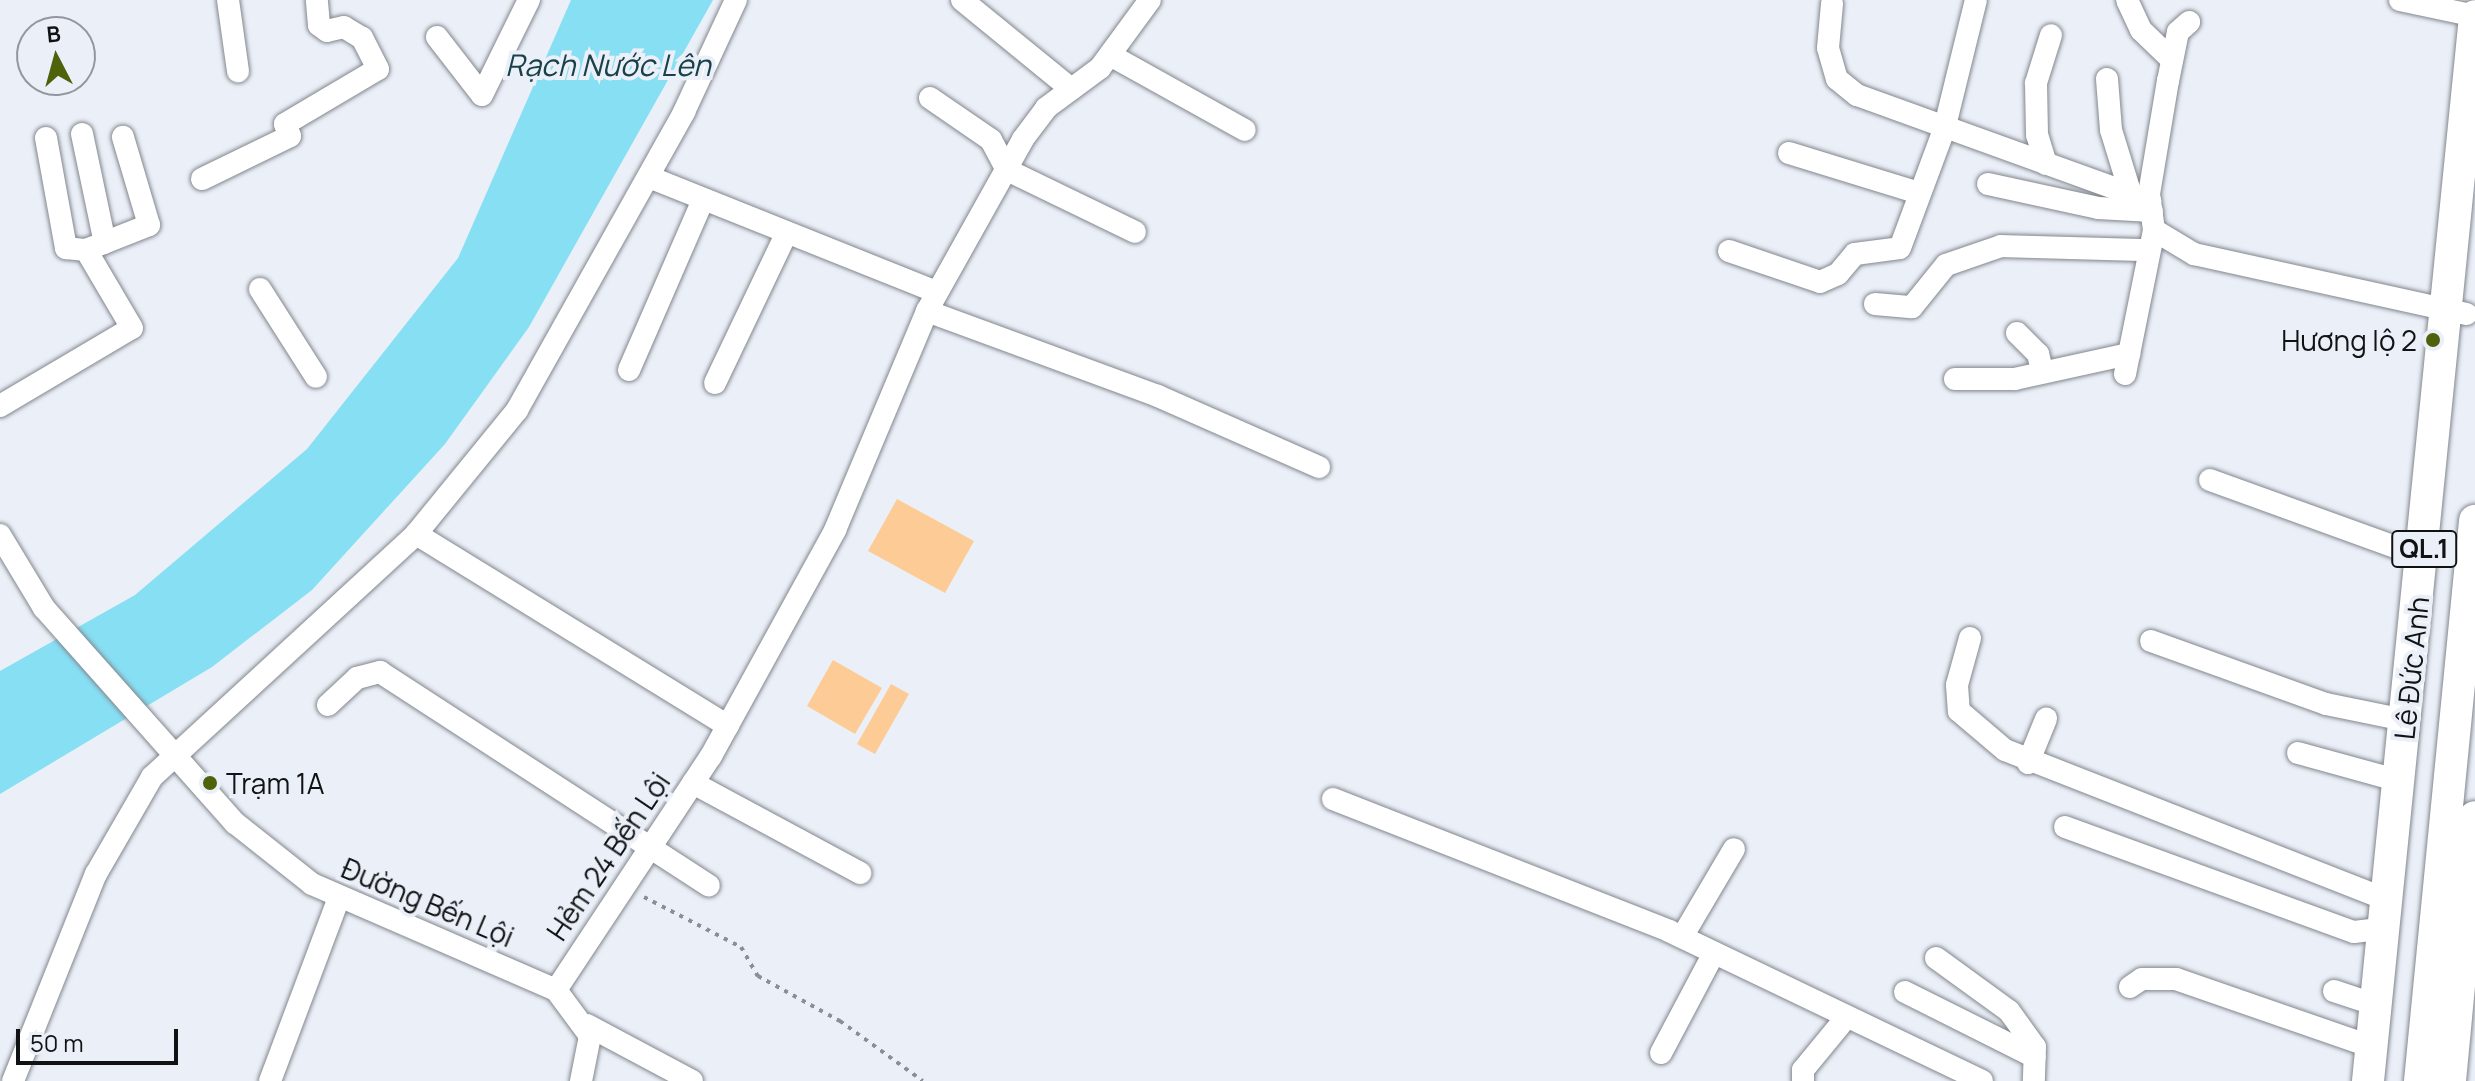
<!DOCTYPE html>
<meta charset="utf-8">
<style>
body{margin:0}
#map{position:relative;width:2475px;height:1081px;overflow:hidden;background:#ebf0f8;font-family:Manrope,sans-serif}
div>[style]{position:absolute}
.water>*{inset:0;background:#87dff4}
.building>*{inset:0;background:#fdcb95}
.path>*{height:4px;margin-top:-2px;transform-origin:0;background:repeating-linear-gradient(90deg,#8b8f94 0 4px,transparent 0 10px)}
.roads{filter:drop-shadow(0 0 2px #82868d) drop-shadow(0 0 2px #82868d)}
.minor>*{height:22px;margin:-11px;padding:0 11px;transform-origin:11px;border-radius:11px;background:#fff}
.highway>*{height:32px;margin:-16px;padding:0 16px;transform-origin:16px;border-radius:16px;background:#fff}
.dots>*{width:22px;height:22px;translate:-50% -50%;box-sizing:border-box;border:4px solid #ebf0f8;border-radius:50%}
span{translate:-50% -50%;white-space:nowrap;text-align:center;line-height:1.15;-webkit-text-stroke:8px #ebf0f8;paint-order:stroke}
.shield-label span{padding:2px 6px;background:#ebf0f8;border:2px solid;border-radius:6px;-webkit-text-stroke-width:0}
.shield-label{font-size:26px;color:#101214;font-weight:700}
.poi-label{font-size:28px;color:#101214}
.right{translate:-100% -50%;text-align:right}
.left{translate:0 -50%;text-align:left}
.street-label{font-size:28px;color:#101214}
.water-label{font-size:30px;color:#18414a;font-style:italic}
.north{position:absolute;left:16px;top:16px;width:80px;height:80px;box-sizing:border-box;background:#ebf0f8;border:2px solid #93979d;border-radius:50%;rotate:354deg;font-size:22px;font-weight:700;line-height:32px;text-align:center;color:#101214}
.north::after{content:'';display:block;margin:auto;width:28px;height:36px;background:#4e620c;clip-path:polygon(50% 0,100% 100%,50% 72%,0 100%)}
.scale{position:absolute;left:16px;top:1029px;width:162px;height:36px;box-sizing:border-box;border:4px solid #101214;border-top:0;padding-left:10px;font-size:24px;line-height:28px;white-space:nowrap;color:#101214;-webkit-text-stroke:6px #ebf0f8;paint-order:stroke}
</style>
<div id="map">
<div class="water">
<div style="clip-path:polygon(571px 0,713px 0,529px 327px,445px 444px,312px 590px,212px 667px,0 794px,0 671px,135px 595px,307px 449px,458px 258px)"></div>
</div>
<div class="building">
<div style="clip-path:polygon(897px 499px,974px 541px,945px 593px,868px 551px)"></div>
<div style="clip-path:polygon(833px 660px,882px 688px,855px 734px,807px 706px)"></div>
<div style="clip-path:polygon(891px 684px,909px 694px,875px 754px,857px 744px)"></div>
</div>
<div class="path">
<div style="left:644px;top:897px;width:109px;rotate:27.3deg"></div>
<div style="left:741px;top:947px;width:34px;rotate:60deg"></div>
<div style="left:758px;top:976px;width:94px;rotate:28.8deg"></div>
<div style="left:840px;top:1021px;width:102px;rotate:35.9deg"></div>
</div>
<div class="roads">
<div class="minor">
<div style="left:228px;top:0;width:72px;rotate:82deg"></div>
<div style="left:962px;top:0;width:141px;rotate:39.2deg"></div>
<div style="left:2127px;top:0;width:33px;rotate:65deg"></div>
<div style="left:2141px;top:30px;width:43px;rotate:44.1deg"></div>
<div style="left:2400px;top:0;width:77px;rotate:12deg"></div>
<div style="left:1832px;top:4px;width:44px;rotate:95.2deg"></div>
<div style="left:1828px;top:48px;width:32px;rotate:74deg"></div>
<div style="left:1837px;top:79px;width:26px;rotate:39deg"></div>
<div style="left:1857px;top:95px;width:312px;rotate:19.9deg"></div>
<div style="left:437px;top:37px;width:73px;rotate:52.2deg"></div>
<div style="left:482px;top:95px;width:106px;rotate:-63.7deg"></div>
<div style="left:1110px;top:55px;width:154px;rotate:29.1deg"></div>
<div style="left:2107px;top:79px;width:51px;rotate:85.5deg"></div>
<div style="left:2111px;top:130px;width:68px;rotate:72.9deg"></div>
<div style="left:930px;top:98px;width:74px;rotate:34.5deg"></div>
<div style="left:991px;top:140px;width:34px;rotate:62deg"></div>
<div style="left:1007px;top:170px;width:142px;rotate:25.8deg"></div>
<div style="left:82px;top:134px;width:111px;rotate:78.1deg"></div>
<div style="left:46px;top:138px;width:112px;rotate:79.7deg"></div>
<div style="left:66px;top:248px;width:20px;rotate:6deg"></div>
<div style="left:86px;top:250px;width:68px;rotate:-21.6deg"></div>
<div style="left:149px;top:225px;width:92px;rotate:-106.5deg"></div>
<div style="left:1789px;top:153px;width:136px;rotate:17.1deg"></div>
<div style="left:2046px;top:164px;width:30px;rotate:-107deg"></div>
<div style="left:2037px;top:135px;width:52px;rotate:-91.1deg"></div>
<div style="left:2036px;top:83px;width:50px;rotate:-72.6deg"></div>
<div style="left:649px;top:177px;width:310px;rotate:21.8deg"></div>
<div style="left:202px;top:179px;width:98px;rotate:-26deg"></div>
<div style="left:290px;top:136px;width:13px;rotate:-113deg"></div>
<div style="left:285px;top:124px;width:108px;rotate:-30.6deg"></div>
<div style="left:378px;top:69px;width:35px;rotate:-117deg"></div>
<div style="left:362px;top:38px;width:21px;rotate:-149deg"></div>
<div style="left:344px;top:27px;width:17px;rotate:167deg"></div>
<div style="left:327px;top:31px;width:10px;rotate:-143deg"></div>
<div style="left:319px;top:25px;width:25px;rotate:-95deg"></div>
<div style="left:1988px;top:184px;width:113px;rotate:12.3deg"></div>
<div style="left:2098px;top:208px;width:54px;rotate:3.2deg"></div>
<div style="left:2154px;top:230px;width:47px;rotate:31deg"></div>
<div style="left:2194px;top:254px;width:279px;rotate:12.4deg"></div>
<div style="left:1729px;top:251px;width:96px;rotate:18.8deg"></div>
<div style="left:1820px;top:282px;width:20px;rotate:-24deg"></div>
<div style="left:1838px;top:274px;width:26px;rotate:-50deg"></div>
<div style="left:1855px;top:254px;width:45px;rotate:-7.6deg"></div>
<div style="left:1900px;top:248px;width:126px;rotate:-69.6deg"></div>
<div style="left:1944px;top:130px;width:134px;rotate:-76.2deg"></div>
<div style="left:260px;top:289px;width:104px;rotate:57.5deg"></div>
<div style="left:1875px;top:304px;width:37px;rotate:5deg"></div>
<div style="left:1912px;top:307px;width:54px;rotate:-51deg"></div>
<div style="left:1946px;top:265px;width:58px;rotate:-19.1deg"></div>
<div style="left:2001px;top:246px;width:147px;rotate:1.6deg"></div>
<div style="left:927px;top:311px;width:246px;rotate:20.2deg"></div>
<div style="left:1158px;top:396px;width:176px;rotate:23.8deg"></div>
<div style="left:2017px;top:333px;width:30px;rotate:45deg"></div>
<div style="left:2038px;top:354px;width:16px;rotate:76deg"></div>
<div style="left:629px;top:370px;width:185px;rotate:-66.5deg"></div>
<div style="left:2125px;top:374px;width:147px;rotate:-78.6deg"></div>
<div style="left:2154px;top:230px;width:36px;rotate:-98deg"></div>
<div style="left:2149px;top:194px;width:115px;rotate:-80.5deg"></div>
<div style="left:2168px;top:81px;width:50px;rotate:-78.5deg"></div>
<div style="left:2178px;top:32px;width:15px;rotate:-42deg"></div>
<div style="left:1955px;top:379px;width:60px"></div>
<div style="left:2015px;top:379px;width:117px;rotate:-12.4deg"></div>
<div style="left:715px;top:383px;width:163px;rotate:-64.5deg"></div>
<div style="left:0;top:406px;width:153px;rotate:-30.6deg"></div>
<div style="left:132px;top:328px;width:91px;rotate:-120.5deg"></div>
<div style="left:2210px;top:480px;width:226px;rotate:19.9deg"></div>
<div style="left:416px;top:534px;width:366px;rotate:31.6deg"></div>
<div style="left:0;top:535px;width:85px;rotate:58.9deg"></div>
<div style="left:44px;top:608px;width:288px;rotate:48.4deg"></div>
<div style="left:235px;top:823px;width:98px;rotate:38.4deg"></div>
<div style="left:312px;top:884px;width:266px;rotate:23.5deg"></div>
<div style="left:556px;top:990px;width:57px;rotate:53.5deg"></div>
<div style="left:590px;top:1036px;width:46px;rotate:101.3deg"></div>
<div style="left:1970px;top:638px;width:49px;rotate:105.5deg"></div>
<div style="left:1957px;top:685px;width:26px;rotate:86deg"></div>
<div style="left:1959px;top:711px;width:60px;rotate:40.3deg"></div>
<div style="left:2005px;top:750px;width:411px;rotate:21.4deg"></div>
<div style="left:2151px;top:641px;width:186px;rotate:19.8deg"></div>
<div style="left:2326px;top:704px;width:80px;rotate:11.6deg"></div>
<div style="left:328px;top:705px;width:40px;rotate:-43deg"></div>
<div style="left:357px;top:678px;width:24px;rotate:-15deg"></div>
<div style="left:380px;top:672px;width:392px;rotate:33deg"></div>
<div style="left:2298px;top:753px;width:106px;rotate:15.4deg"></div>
<div style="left:2028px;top:763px;width:48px;rotate:-67.8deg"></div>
<div style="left:693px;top:783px;width:190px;rotate:28.3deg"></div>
<div style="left:1333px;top:799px;width:361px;rotate:21.4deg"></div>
<div style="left:1669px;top:931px;width:347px;rotate:25.6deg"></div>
<div style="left:2065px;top:827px;width:307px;rotate:20deg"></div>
<div style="left:2354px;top:932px;width:32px;rotate:-7deg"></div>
<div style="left:1682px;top:937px;width:102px;rotate:-59.4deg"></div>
<div style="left:1936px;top:958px;width:90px;rotate:36deg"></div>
<div style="left:2009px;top:1011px;width:44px;rotate:54.2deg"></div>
<div style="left:2035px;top:1047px;width:34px;rotate:92deg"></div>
<div style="left:2130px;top:987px;width:14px;rotate:-34deg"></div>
<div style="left:2142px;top:979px;width:34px"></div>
<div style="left:2176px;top:979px;width:207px;rotate:19.1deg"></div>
<div style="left:556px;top:990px;width:281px;rotate:-56.5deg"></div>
<div style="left:711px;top:756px;width:258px;rotate:-61.2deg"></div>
<div style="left:835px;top:530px;width:238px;rotate:-67.2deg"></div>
<div style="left:927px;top:311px;width:197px;rotate:-60.8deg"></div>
<div style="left:1023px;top:139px;width:39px;rotate:-53deg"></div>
<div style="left:1046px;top:108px;width:67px;rotate:-36.5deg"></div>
<div style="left:1100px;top:68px;width:84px;rotate:-53.7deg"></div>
<div style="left:2334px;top:991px;width:44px;rotate:18.4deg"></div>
<div style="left:1905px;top:992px;width:145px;rotate:26.6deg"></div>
<div style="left:587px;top:1025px;width:119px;rotate:28.1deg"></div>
<div style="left:1661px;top:1053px;width:113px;rotate:-62.1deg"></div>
<div style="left:13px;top:1081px;width:223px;rotate:-68.2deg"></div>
<div style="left:96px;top:874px;width:112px;rotate:-60deg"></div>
<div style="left:152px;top:777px;width:359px;rotate:-42.6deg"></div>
<div style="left:416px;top:534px;width:160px;rotate:-50.8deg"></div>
<div style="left:517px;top:410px;width:342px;rotate:-60.7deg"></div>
<div style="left:684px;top:112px;width:123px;rotate:-65.1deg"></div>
<div style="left:270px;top:1081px;width:197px;rotate:-69.4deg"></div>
<div style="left:1803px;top:1081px;width:11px;rotate:-90deg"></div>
<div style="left:1803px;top:1070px;width:66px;rotate:-50.5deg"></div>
</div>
<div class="highway">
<div style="left:2368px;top:1081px;width:1070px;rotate:-84.26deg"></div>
<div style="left:2420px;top:1081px;width:563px;rotate:-84.39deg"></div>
<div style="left:2450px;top:1081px;width:265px;rotate:-84.6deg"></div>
</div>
</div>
<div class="dots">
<div style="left:2433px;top:340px;background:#4e620c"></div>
<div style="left:210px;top:783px;background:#4e620c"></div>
</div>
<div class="shield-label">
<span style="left:2424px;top:549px">QL.1</span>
</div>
<div class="poi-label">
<span class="right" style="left:2417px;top:340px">Hương lộ 2</span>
<span class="left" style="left:226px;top:783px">Trạm 1A</span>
</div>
<div class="street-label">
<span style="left:2411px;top:668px;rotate:-84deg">Lê Đức Anh</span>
<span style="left:608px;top:856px;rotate:-56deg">Hẻm 24 Bến Lội</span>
<span style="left:428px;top:902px;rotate:23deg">Đường Bến Lội</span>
</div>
<div class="water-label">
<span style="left:608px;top:65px">Rạch Nước Lên</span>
</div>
<div class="north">B</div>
<div class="scale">50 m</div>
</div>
